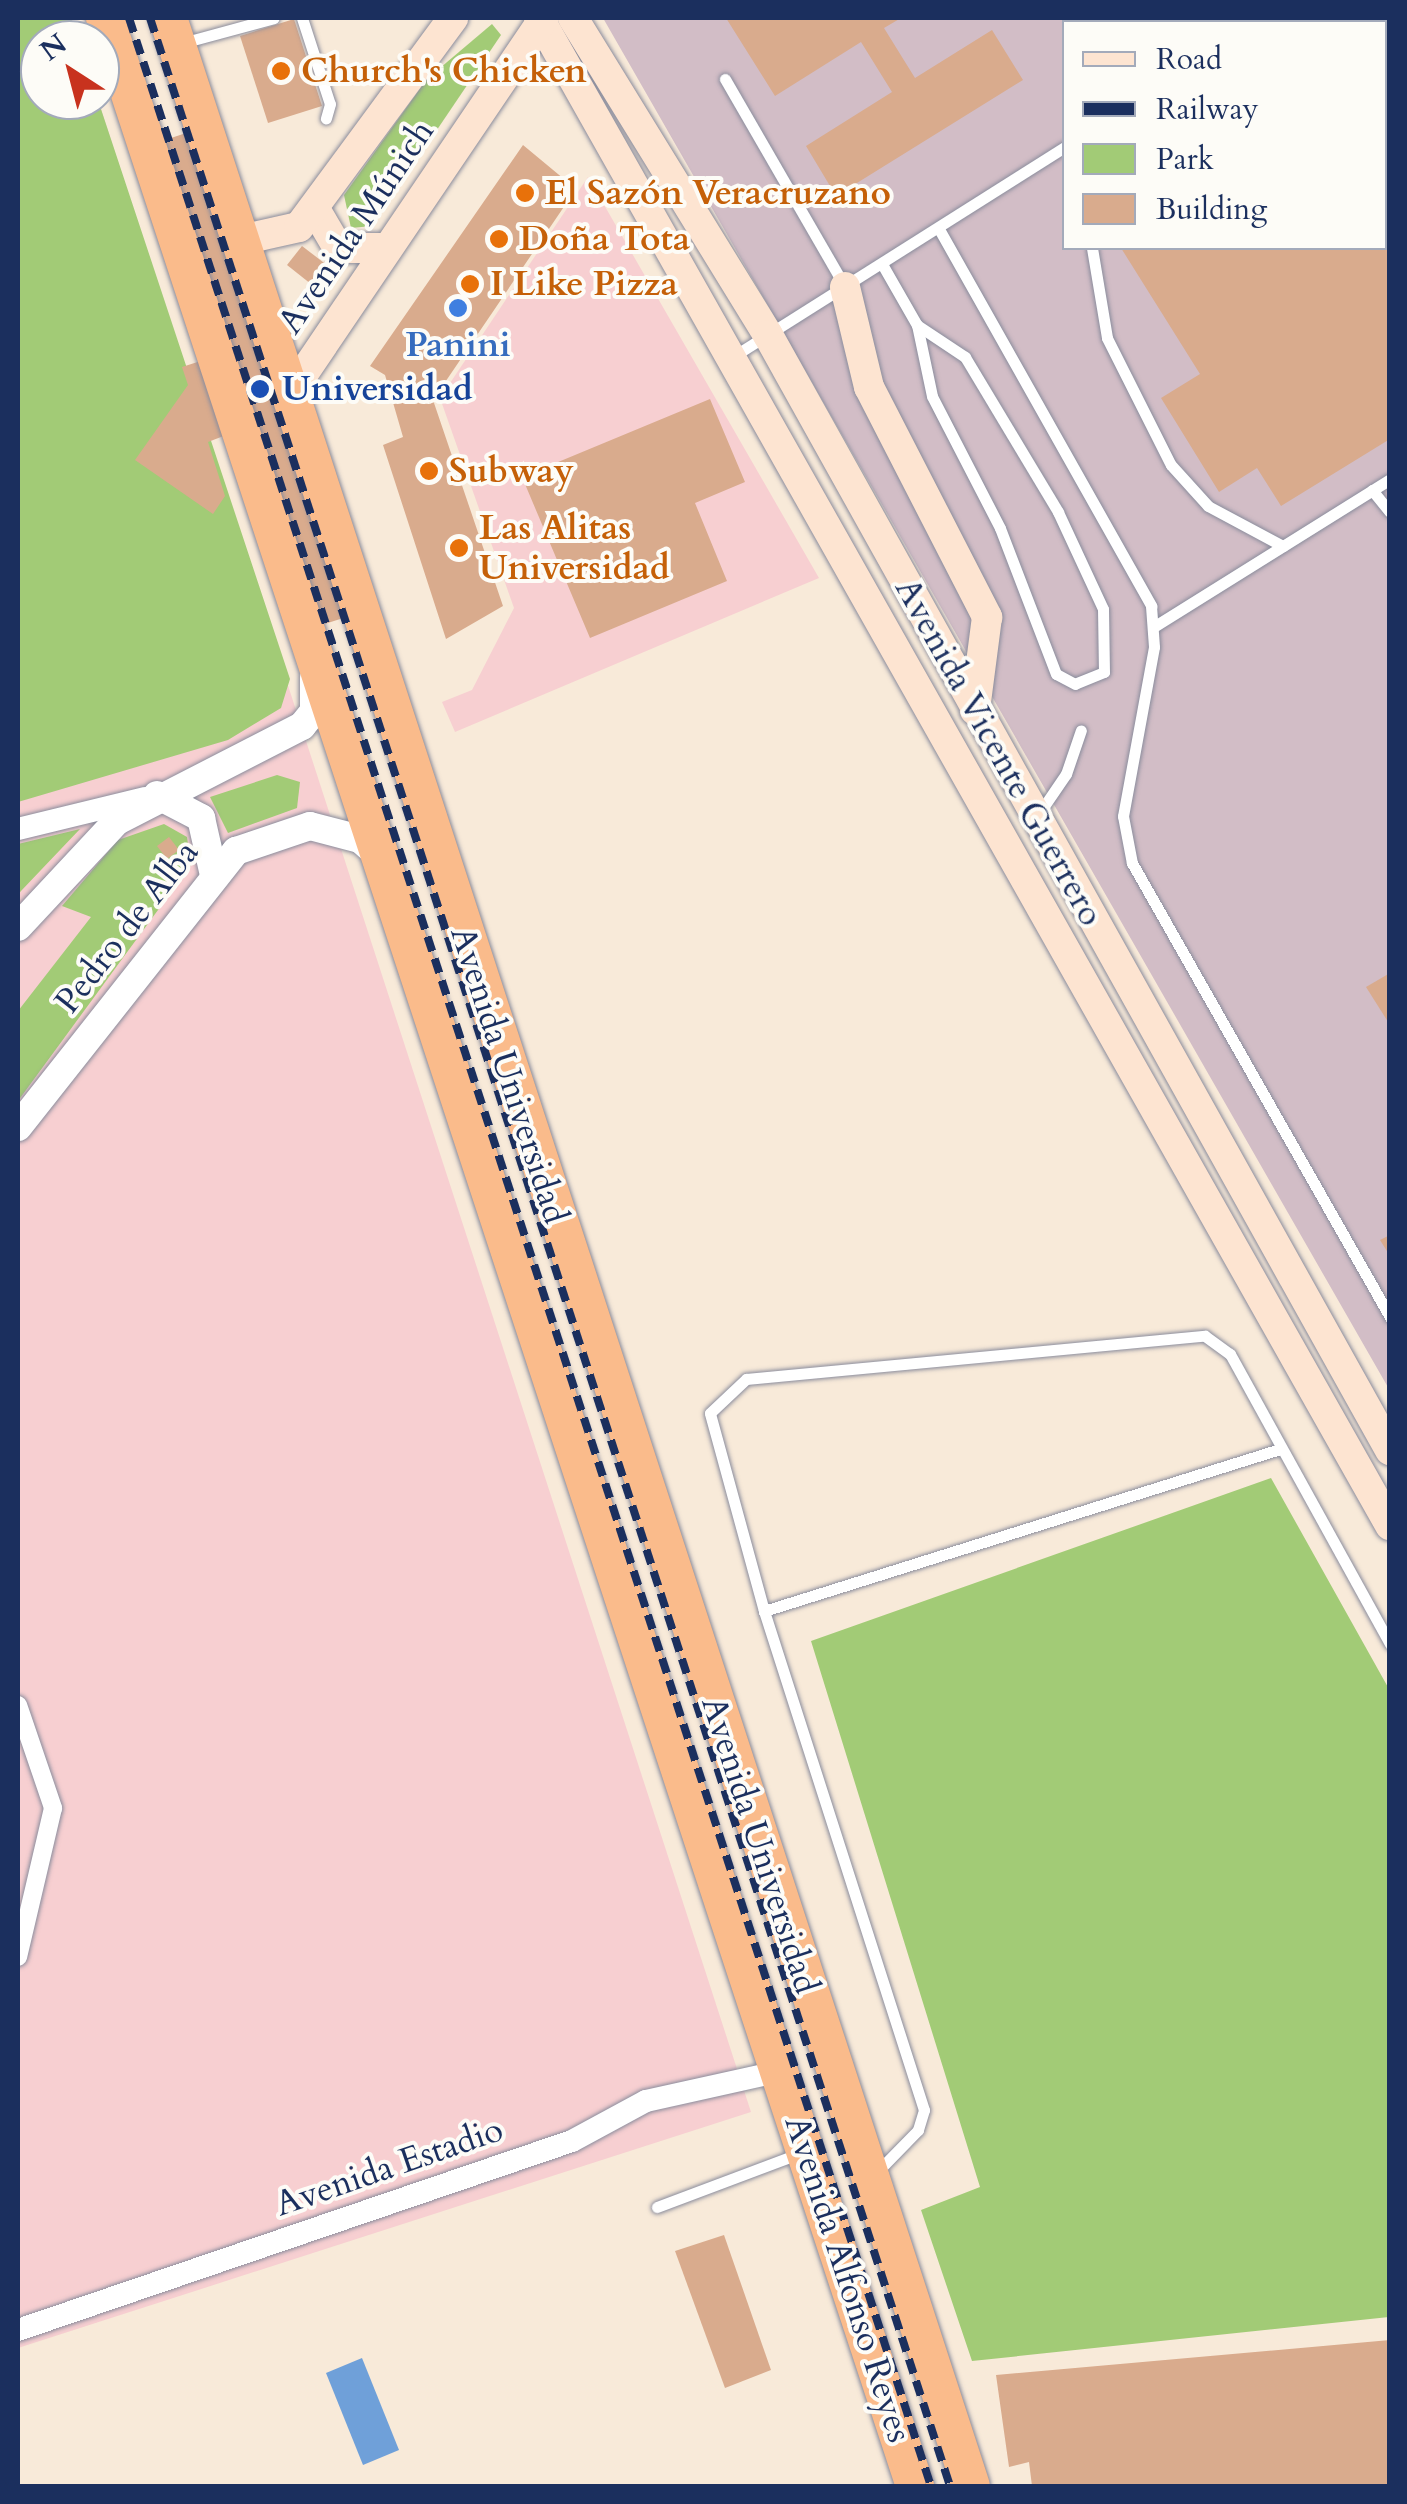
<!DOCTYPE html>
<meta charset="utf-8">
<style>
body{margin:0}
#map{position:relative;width:1407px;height:2504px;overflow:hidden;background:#f8ead9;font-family:Cardo,serif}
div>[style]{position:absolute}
.built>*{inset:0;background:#f7cfd1}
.industrial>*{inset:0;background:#d2bdc6}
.green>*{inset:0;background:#a2cb76}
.water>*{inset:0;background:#6fa0d9}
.building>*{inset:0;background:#d9ab8d}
.roads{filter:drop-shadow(0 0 2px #8a8c9c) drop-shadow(0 0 2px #8a8c9c)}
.service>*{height:11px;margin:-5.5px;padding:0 5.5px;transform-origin:5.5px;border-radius:5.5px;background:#fff}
.pedestrian>*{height:18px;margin:-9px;padding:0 9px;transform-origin:9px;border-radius:9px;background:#fff}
.minor>*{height:22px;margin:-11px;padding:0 11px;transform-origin:11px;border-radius:11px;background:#fff}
.tertiary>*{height:28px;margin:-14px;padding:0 14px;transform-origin:14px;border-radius:14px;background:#fff}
.secondary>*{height:30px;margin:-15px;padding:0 15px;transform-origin:15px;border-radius:15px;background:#fde4d1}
.trunk>*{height:38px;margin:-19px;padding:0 19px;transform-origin:19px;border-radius:19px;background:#fabb8b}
.rail>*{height:8px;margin-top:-4px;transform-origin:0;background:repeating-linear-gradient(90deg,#1b2f5e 0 15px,transparent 0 23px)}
.dots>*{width:28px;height:28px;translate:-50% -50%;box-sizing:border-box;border:5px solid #fdfcf7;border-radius:50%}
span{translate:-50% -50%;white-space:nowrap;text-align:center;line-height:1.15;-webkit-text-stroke:8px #fdfcf7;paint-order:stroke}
.food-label{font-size:35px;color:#c56008;font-weight:700}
.left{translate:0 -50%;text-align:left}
.street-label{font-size:35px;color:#1b2f5e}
.shop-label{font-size:35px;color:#366cbe;font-weight:700}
.transit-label{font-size:35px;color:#164399;font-weight:700}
.frame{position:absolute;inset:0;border:20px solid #1b2f5e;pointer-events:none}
.legend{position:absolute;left:1062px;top:20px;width:325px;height:230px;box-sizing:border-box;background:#fdfcf7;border:2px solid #a3aaba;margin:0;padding:12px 18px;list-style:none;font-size:30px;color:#1b2f5e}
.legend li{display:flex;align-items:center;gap:20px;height:50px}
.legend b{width:50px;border:2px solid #a3aaba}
.north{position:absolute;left:20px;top:20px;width:100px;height:100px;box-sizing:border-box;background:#fdfcf7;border:2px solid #a3aaba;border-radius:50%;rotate:324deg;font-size:28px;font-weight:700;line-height:40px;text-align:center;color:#1b2f5e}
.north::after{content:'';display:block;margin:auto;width:35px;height:45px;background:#c8321e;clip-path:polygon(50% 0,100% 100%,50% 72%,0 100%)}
</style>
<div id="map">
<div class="built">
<div style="clip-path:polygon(18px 18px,71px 18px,78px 40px,40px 40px,40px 100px,98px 100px,751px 2112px,18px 2348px)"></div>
<div style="clip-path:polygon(588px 177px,819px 578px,455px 732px,442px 702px,472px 690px,514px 608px,440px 398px)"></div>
</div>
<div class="industrial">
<div style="clip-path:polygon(evenodd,603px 18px,1389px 18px,1389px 1389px,603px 18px,1064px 22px,1384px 22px,1384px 248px,1064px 248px,1064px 22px)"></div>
</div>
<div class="green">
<div style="clip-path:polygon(18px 18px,71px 18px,78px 40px,40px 40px,40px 100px,98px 100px,290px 679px,281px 708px,228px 740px,18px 802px)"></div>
<div style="clip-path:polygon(492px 24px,501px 35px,372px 226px,351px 228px,344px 195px,427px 79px)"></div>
<div style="clip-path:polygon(277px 775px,300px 782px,297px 808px,228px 833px,210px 797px)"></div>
<div style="clip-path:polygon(164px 824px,187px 837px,191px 865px,18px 1101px,18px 1011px,91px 917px,62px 906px,118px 840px)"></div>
<div style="clip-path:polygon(80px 829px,21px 891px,18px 895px,18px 844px)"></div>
<div style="clip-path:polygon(1271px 1478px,1389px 1689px,1389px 2317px,972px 2361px,921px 2210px,980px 2187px,811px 1641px)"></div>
</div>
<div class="water">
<div style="clip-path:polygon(362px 2358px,399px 2450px,363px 2465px,326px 2373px)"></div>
</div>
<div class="building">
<div style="clip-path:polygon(726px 18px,901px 18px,884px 28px,915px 78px,992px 30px,1023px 80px,836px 196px,806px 146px,892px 92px,861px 42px,775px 96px)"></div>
<div style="clip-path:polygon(1155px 18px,1193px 18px,1195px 20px,1147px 22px)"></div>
<div style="clip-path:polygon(294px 19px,322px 106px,268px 123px,240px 36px)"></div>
<div style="clip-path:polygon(1390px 47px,1390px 439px,1281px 506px,1257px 468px,1219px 492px,1161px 398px,1200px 374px,1121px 248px,1384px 248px)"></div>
<div style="clip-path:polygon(213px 124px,371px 609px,300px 632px,234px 432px,208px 442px,225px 496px,213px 514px,135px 460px,188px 385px,182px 367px,213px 357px,144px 147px)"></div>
<div style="clip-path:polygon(523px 145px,576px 189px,433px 400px,503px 606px,446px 639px,383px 445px,403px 437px,385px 375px,370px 366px)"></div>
<div style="clip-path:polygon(302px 246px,332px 269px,316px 288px,287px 265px)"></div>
<div style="clip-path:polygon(710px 399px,745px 482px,695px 503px,727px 581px,590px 638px,522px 477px)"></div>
<div style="clip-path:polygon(169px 837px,179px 850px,167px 859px,157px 846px)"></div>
<div style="clip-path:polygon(1390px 973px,1390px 1025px,1366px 987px)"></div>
<div style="clip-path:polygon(1390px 1235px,1390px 1256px,1380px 1240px)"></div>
<div style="clip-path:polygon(724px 2235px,771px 2370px,725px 2388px,675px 2251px)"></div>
<div style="clip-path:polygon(1390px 2340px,1390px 2486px,1032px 2486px,1029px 2462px,1009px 2467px,996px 2375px)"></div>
</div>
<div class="roads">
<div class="service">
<div style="left:302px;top:18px;width:90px;rotate:72deg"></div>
<div style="left:330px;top:104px;width:15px;rotate:106deg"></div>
<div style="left:1233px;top:18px;width:4px;rotate:63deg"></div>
<div style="left:1256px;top:22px;width:8px;rotate:-30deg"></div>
<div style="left:182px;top:43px;width:95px;rotate:-15.2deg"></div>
<div style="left:725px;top:79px;width:240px;rotate:60deg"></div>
<div style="left:939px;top:229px;width:433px;rotate:60.6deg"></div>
<div style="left:1151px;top:606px;width:41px;rotate:85.8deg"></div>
<div style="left:1154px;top:647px;width:172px;rotate:100.4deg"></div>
<div style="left:1123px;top:816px;width:48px;rotate:79.2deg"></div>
<div style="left:1132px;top:863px;width:522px;rotate:60.39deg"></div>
<div style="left:1092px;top:248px;width:91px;rotate:80.5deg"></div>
<div style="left:1107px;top:338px;width:142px;rotate:63.3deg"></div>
<div style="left:1171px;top:465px;width:55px;rotate:47.9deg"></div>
<div style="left:1208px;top:506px;width:85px;rotate:28.1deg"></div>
<div style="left:882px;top:264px;width:70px;rotate:60.2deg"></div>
<div style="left:917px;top:325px;width:58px;rotate:33.7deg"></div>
<div style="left:965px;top:357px;width:181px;rotate:59deg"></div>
<div style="left:1058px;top:512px;width:107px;rotate:65.1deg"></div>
<div style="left:1103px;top:609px;width:63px;rotate:89.1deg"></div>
<div style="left:1104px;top:672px;width:31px;rotate:158deg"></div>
<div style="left:1075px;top:684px;width:21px;rotate:-152deg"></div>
<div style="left:1056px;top:674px;width:156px;rotate:-111deg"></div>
<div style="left:1000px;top:528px;width:148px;rotate:-117.3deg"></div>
<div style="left:932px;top:396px;width:73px;rotate:-101.9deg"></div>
<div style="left:734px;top:356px;width:391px;rotate:-32.3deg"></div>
<div style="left:1372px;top:490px;width:28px;rotate:51deg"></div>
<div style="left:1155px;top:626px;width:277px;rotate:-32deg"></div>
<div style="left:1038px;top:815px;width:50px;rotate:-55.7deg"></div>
<div style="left:1066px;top:774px;width:46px;rotate:-71.2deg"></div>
<div style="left:1280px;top:1449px;width:541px;rotate:162.57deg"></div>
<div style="left:764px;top:1611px;width:205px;rotate:-105.3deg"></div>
<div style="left:710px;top:1413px;width:50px;rotate:-43.4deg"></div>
<div style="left:746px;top:1379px;width:461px;rotate:-5.4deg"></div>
<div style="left:1205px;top:1336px;width:31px;rotate:36deg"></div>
<div style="left:1230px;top:1354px;width:331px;rotate:61.1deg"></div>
<div style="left:764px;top:1611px;width:524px;rotate:72.22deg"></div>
<div style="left:924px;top:2110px;width:21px;rotate:107deg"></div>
<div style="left:918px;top:2130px;width:60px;rotate:134.3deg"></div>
<div style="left:657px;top:2207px;width:151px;rotate:-20.6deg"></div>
</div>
<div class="pedestrian">
<div style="left:18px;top:1705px;width:109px;rotate:71.2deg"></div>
<div style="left:53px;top:1808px;width:153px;rotate:103.2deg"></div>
</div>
<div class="minor">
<div style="left:18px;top:829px;width:131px;rotate:-13.7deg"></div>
<div style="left:18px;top:2330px;width:585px;rotate:-18.84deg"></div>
<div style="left:572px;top:2141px;width:84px;rotate:-28.4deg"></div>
<div style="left:646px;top:2101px;width:138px;rotate:-12.5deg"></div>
</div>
<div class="tertiary">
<div style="left:157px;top:795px;width:50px;rotate:27.6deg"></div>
<div style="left:201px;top:818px;width:54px;rotate:77.2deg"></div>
<div style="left:18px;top:927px;width:145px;rotate:-47deg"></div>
<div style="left:117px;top:821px;width:208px;rotate:-27.2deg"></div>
<div style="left:302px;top:726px;width:19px;rotate:-51deg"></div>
<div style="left:314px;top:711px;width:33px;rotate:-90deg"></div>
<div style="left:18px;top:1127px;width:352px;rotate:-51.7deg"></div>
<div style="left:236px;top:851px;width:78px;rotate:-18.7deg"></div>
<div style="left:310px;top:826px;width:52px;rotate:14.6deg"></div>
<div style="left:360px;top:839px;width:28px;rotate:41deg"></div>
</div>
<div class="secondary">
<div style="left:539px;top:18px;width:1731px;rotate:60.55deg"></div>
<div style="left:573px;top:18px;width:372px;rotate:58.4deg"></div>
<div style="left:768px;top:335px;width:1277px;rotate:60.85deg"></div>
<div style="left:315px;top:209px;width:45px;rotate:59.5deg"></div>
<div style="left:338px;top:248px;width:48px"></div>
<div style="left:250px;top:238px;width:50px;rotate:-12.7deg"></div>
<div style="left:299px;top:227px;width:260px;rotate:-53.6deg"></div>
<div style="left:845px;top:287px;width:103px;rotate:76.5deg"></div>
<div style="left:869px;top:387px;width:259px;rotate:62.8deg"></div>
<div style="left:987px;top:617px;width:94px;rotate:97.4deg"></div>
<div style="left:299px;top:380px;width:437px;rotate:-55.9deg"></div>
</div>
<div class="trunk">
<div style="left:105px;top:18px;width:2598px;rotate:71.83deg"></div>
<div style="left:168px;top:18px;width:2595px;rotate:71.98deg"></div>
</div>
</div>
<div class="rail">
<div style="left:129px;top:18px;width:2595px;rotate:72deg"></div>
<div style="left:150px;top:18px;width:2594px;rotate:72.04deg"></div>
</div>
<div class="dots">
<div style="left:281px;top:71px;background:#e8710a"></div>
<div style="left:525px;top:193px;background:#e8710a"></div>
<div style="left:499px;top:239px;background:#e8710a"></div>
<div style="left:470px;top:284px;background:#e8710a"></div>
<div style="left:458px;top:308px;background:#3f7fe0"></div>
<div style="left:260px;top:389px;background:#1a4fb4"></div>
<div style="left:429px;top:471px;background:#e8710a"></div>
<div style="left:459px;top:548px;background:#e8710a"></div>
</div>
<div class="food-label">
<span class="left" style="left:301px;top:71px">Church's Chicken</span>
<span class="left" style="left:545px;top:193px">El Sazón Veracruzano</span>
<span class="left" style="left:519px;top:239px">Doña Tota</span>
<span class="left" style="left:490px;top:284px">I Like Pizza</span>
<span class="left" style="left:449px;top:471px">Subway</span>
<span class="left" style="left:479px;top:548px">Las Alitas<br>Universidad</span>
</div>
<div class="street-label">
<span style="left:356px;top:227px;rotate:-56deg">Avenida Múnich</span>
<span style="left:999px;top:752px;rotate:61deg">Avenida Vicente Guerrero</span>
<span style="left:127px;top:927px;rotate:-52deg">Pedro de Alba</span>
<span style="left:509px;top:1075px;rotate:72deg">Avenida Universidad</span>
<span style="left:760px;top:1845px;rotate:72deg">Avenida Universidad</span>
<span style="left:389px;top:2167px;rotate:-19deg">Avenida Estadio</span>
<span style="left:848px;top:2279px;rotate:72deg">Avenida Alfonso Reyes</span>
</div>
<div class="shop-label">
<span style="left:458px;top:345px">Panini</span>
</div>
<div class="transit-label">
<span class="left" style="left:282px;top:389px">Universidad</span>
</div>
<div class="frame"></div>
<ul class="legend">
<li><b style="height:12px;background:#fde4d1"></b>Road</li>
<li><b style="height:12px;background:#1b2f5e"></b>Railway</li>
<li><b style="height:28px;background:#a2cb76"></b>Park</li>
<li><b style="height:28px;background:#d9ab8d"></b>Building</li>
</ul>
<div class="north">N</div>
</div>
